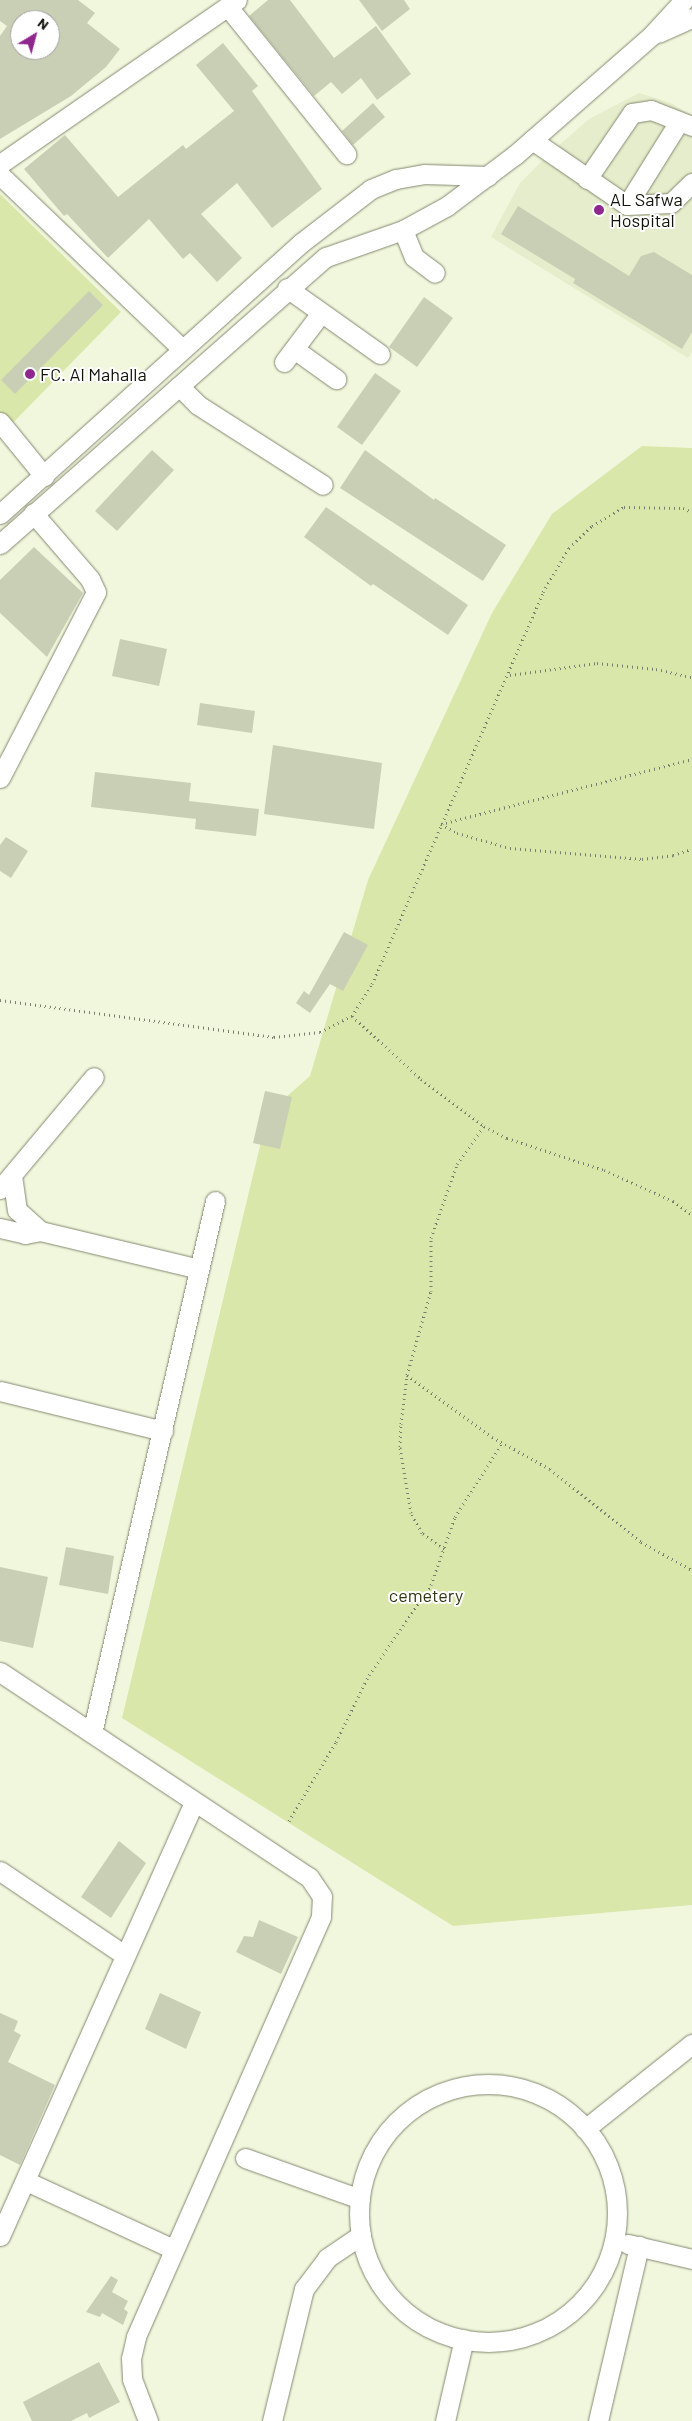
<!DOCTYPE html>
<style>
body{margin:0}
#map{position:relative;width:692px;height:2421px;overflow:hidden;background:#f1f7dd;font-family:Barlow,sans-serif}
div>[style]{position:absolute}
.built>*{inset:0;background:#e5edcc}
.green>*{inset:0;background:#d9e7aa}
.building>*{inset:0;background:#c8cfb5}
.path>*{height:3px;margin-top:-1.5px;transform-origin:0;background:repeating-linear-gradient(90deg,#7a7e6d 0 1px,transparent 0 5px)}
.roads{filter:drop-shadow(0 0 1px #838971) drop-shadow(0 0 1px #838971)}
.minor>*{height:19px;margin:-9.5px;padding:0 9.5px;transform-origin:9.5px;border-radius:9.5px;background:#fff}
.minor>.ring{margin:-9.5px;padding:0;box-sizing:content-box;background:none;border:19px solid #fff;border-radius:50%}
.dots>*{width:14px;height:14px;translate:-50% -50%;box-sizing:border-box;border:2px solid #fff;border-radius:50%}
span{translate:-50% -50%;white-space:nowrap;text-align:center;line-height:1.15;-webkit-text-stroke:4px #fff;paint-order:stroke}
.poi-label{font-size:18px;color:#11130a}
.left{translate:0 -50%;text-align:left}
.park-label{font-size:18px;color:#2f3612}
.north{position:absolute;left:10px;top:10px;width:50px;height:50px;box-sizing:border-box;background:#fff;border:1px solid #a0a19d;border-radius:50%;rotate:37deg;font-size:14px;font-weight:700;line-height:20px;text-align:center;color:#11130a}
.north::after{content:'';display:block;margin:auto;width:18px;height:22px;background:#8f288e;clip-path:polygon(50% 0,100% 100%,50% 72%,0 100%)}
</style>
<div id="map">
<div class="built">
<div style="clip-path:polygon(639px 93px,671px 103px,692px 116px,692px 352px,688px 358px,491px 237px,520px 183px,549px 154px,589px 119px)"></div>
</div>
<div class="green">
<div style="clip-path:polygon(0 194px,121px 312px,0 436px)"></div>
<div style="clip-path:polygon(642px 446px,692px 448px,692px 1905px,453px 1926px,122px 1718px,268px 1113px,310px 1076px,368px 880px,492px 613px,552px 514px)"></div>
</div>
<div class="building">
<div style="clip-path:polygon(evenodd,0 0,78px 0,95px 13px,87px 23px,120px 49px,106px 67px,71px 96px,0 139px,0 36px,7px 26px,0 21px,0 0,20px 20px,50px 20px,50px 50px,20px 50px,20px 20px)"></div>
<div style="clip-path:polygon(268px 0,290px 0,334px 58px,376px 26px,411px 74px,377px 100px,361px 78px,342px 94px,331px 82px,314px 96px,249px 16px)"></div>
<div style="clip-path:polygon(359px 0,404px 0,410px 9px,382px 31px)"></div>
<div style="clip-path:polygon(223px 43px,258px 86px,252px 91px,322px 189px,272px 228px,237px 183px,201px 214px,242px 258px,217px 282px,190px 253px,183px 259px,149px 219px,108px 258px,67px 214px,64px 216px,24px 169px,65px 135px,118px 197px,183px 145px,186px 149px,234px 111px,196px 65px)"></div>
<div style="clip-path:polygon(373px 103px,385px 117px,353px 145px,342px 131px)"></div>
<div style="clip-path:polygon(518px 206px,629px 276px,641px 256px,654px 252px,692px 275px,692px 332px,682px 349px,573px 283px,575px 279px,501px 234px)"></div>
<div style="clip-path:polygon(89px 291px,103px 305px,15px 394px,1px 380px)"></div>
<div style="clip-path:polygon(424px 297px,453px 318px,417px 367px,389px 347px)"></div>
<div style="clip-path:polygon(375px 373px,401px 391px,362px 445px,337px 427px)"></div>
<div style="clip-path:polygon(152px 450px,174px 470px,117px 531px,95px 511px)"></div>
<div style="clip-path:polygon(365px 450px,434px 500px,435px 498px,506px 545px,483px 581px,340px 488px)"></div>
<div style="clip-path:polygon(326px 507px,468px 605px,448px 635px,373px 584px,371px 586px,304px 537px)"></div>
<div style="clip-path:polygon(34px 547px,83px 593px,47px 657px,0 613px,0 580px)"></div>
<div style="clip-path:polygon(120px 639px,167px 649px,159px 686px,112px 676px)"></div>
<div style="clip-path:polygon(200px 703px,255px 711px,252px 733px,197px 725px)"></div>
<div style="clip-path:polygon(273px 745px,382px 763px,374px 829px,264px 814px)"></div>
<div style="clip-path:polygon(95px 772px,191px 783px,189px 801px,259px 809px,256px 836px,195px 829px,196px 819px,91px 807px)"></div>
<div style="clip-path:polygon(6px 837px,28px 851px,11px 878px,0 871px,0 845px)"></div>
<div style="clip-path:polygon(344px 932px,368px 945px,343px 991px,330px 984px,310px 1013px,296px 1003px,304px 991px,309px 995px)"></div>
<div style="clip-path:polygon(265px 1091px,292px 1097px,280px 1149px,253px 1143px)"></div>
<div style="clip-path:polygon(66px 1547px,114px 1556px,108px 1594px,59px 1585px)"></div>
<div style="clip-path:polygon(0 1567px,48px 1577px,33px 1648px,0 1641px)"></div>
<div style="clip-path:polygon(119px 1841px,146px 1863px,111px 1918px,81px 1897px)"></div>
<div style="clip-path:polygon(259px 1920px,298px 1937px,281px 1974px,236px 1952px,244px 1936px,253px 1937px)"></div>
<div style="clip-path:polygon(160px 1993px,201px 2012px,186px 2049px,145px 2029px)"></div>
<div style="clip-path:polygon(0 2013px,18px 2021px,14px 2031px,21px 2035px,8px 2062px,55px 2085px,20px 2165px,0 2155px)"></div>
<div style="clip-path:polygon(111px 2276px,118px 2280px,112px 2292px,128px 2301px,124px 2309px,128px 2312px,123px 2325px,102px 2313px,100px 2317px,86px 2312px)"></div>
<div style="clip-path:polygon(99px 2362px,120px 2402px,89px 2418px,87px 2413px,71px 2421px,32px 2421px,23px 2402px)"></div>
</div>
<div class="path">
<div style="left:510px;top:675px;width:88px;rotate:-7.9deg"></div>
<div style="left:597px;top:663px;width:59px;rotate:5.8deg"></div>
<div style="left:656px;top:669px;width:37px;rotate:13deg"></div>
<div style="left:441px;top:824px;width:259px;rotate:-14.5deg"></div>
<div style="left:441px;top:824px;width:18px;rotate:29deg"></div>
<div style="left:457px;top:833px;width:55px;rotate:15.8deg"></div>
<div style="left:510px;top:848px;width:132px;rotate:4.8deg"></div>
<div style="left:642px;top:859px;width:31px;rotate:-7deg"></div>
<div style="left:673px;top:855px;width:20px;rotate:-18deg"></div>
<div style="left:0;top:1000px;width:276px;rotate:7.7deg"></div>
<div style="left:274px;top:1037px;width:46px;rotate:-6.2deg"></div>
<div style="left:320px;top:1032px;width:36px;rotate:-27deg"></div>
<div style="left:352px;top:1016px;width:38px;rotate:-58deg"></div>
<div style="left:372px;top:984px;width:428px;rotate:-66.4deg"></div>
<div style="left:543px;top:592px;width:51px;rotate:-59.4deg"></div>
<div style="left:569px;top:548px;width:32px;rotate:-44deg"></div>
<div style="left:592px;top:526px;width:37px;rotate:-31deg"></div>
<div style="left:624px;top:507px;width:59px;rotate:1deg"></div>
<div style="left:683px;top:508px;width:10px;rotate:24deg"></div>
<div style="left:352px;top:1016px;width:93px;rotate:42.4deg"></div>
<div style="left:421px;top:1079px;width:79px;rotate:36.7deg"></div>
<div style="left:484px;top:1126px;width:26px;rotate:28deg"></div>
<div style="left:507px;top:1138px;width:102px;rotate:18.3deg"></div>
<div style="left:604px;top:1170px;width:76px;rotate:24.2deg"></div>
<div style="left:673px;top:1201px;width:24px;rotate:36deg"></div>
<div style="left:407px;top:1375px;width:105px;rotate:36.1deg"></div>
<div style="left:492px;top:1437px;width:66px;rotate:28.9deg"></div>
<div style="left:550px;top:1469px;width:117px;rotate:38.7deg"></div>
<div style="left:641px;top:1542px;width:58px;rotate:28.8deg"></div>
<div style="left:444px;top:1549px;width:27px;rotate:-144deg"></div>
<div style="left:422px;top:1533px;width:23px;rotate:-119deg"></div>
<div style="left:411px;top:1513px;width:67px;rotate:-99.5deg"></div>
<div style="left:400px;top:1447px;width:23px;rotate:-88deg"></div>
<div style="left:401px;top:1424px;width:49px;rotate:-83deg"></div>
<div style="left:407px;top:1375px;width:87px;rotate:-74.1deg"></div>
<div style="left:431px;top:1291px;width:53px;rotate:-90deg"></div>
<div style="left:431px;top:1238px;width:78px;rotate:-70.6deg"></div>
<div style="left:457px;top:1164px;width:47px;rotate:-54.6deg"></div>
<div style="left:289px;top:1821px;width:92px;rotate:-59.3deg"></div>
<div style="left:336px;top:1742px;width:75px;rotate:-63.8deg"></div>
<div style="left:369px;top:1675px;width:109px;rotate:-55.4deg"></div>
<div style="left:431px;top:1585px;width:72px;rotate:-70.6deg"></div>
<div style="left:455px;top:1517px;width:88px;rotate:-57.6deg"></div>
</div>
<div class="roads">
<div class="minor">
<div style="left:228px;top:7px;width:189px;rotate:51.2deg"></div>
<div style="left:658px;top:33px;width:37px;rotate:-24deg"></div>
<div style="left:532px;top:140px;width:115px;rotate:34.4deg"></div>
<div style="left:627px;top:205px;width:44px;rotate:-2.6deg"></div>
<div style="left:671px;top:203px;width:29px;rotate:-44deg"></div>
<div style="left:0;top:164px;width:288px;rotate:-34.7deg"></div>
<div style="left:0;top:175px;width:252px;rotate:43.7deg"></div>
<div style="left:587px;top:179px;width:80px;rotate:-55.7deg"></div>
<div style="left:632px;top:113px;width:19px;rotate:-9deg"></div>
<div style="left:651px;top:110px;width:44px;rotate:21.3deg"></div>
<div style="left:627px;top:205px;width:97px;rotate:-58.1deg"></div>
<div style="left:403px;top:230px;width:29px;rotate:68deg"></div>
<div style="left:414px;top:257px;width:26px;rotate:37deg"></div>
<div style="left:287px;top:288px;width:114px;rotate:35.4deg"></div>
<div style="left:294px;top:349px;width:52px;rotate:35.5deg"></div>
<div style="left:284px;top:362px;width:61px;rotate:-52.9deg"></div>
<div style="left:179px;top:386px;width:27px;rotate:45deg"></div>
<div style="left:198px;top:405px;width:148px;rotate:32.6deg"></div>
<div style="left:0;top:422px;width:70px;rotate:50.8deg"></div>
<div style="left:0;top:514px;width:405px;rotate:-42deg"></div>
<div style="left:301px;top:243px;width:88px;rotate:-37.6deg"></div>
<div style="left:371px;top:189px;width:27px;rotate:-22deg"></div>
<div style="left:396px;top:179px;width:28px;rotate:-10deg"></div>
<div style="left:424px;top:174px;width:64px;rotate:1.8deg"></div>
<div style="left:0;top:544px;width:434px;rotate:-41.4deg"></div>
<div style="left:326px;top:257px;width:82px;rotate:-19.3deg"></div>
<div style="left:403px;top:230px;width:50px;rotate:-28.6deg"></div>
<div style="left:447px;top:206px;width:85px;rotate:-36.9deg"></div>
<div style="left:515px;top:155px;width:182px;rotate:-41.2deg"></div>
<div style="left:652px;top:35px;width:47px;rotate:-47.6deg"></div>
<div style="left:0;top:778px;width:209px;rotate:-62.7deg"></div>
<div style="left:96px;top:592px;width:14px;rotate:-115deg"></div>
<div style="left:90px;top:579px;width:87px;rotate:-130.8deg"></div>
<div style="left:12px;top:1175px;width:35px;rotate:82deg"></div>
<div style="left:17px;top:1210px;width:31px;rotate:42deg"></div>
<div style="left:0;top:1189px;width:146px;rotate:-50deg"></div>
<div style="left:0;top:1228px;width:26px;rotate:13deg"></div>
<div style="left:25px;top:1234px;width:15px;rotate:-11deg"></div>
<div style="left:40px;top:1231px;width:163px;rotate:13.4deg"></div>
<div style="left:0;top:1391px;width:168px;rotate:13.8deg"></div>
<div style="left:0;top:1672px;width:371px;rotate:33.6deg"></div>
<div style="left:309px;top:1877px;width:23px;rotate:56deg"></div>
<div style="left:322px;top:1896px;width:21px;rotate:93deg"></div>
<div style="left:321px;top:1917px;width:459px;rotate:113.8deg"></div>
<div style="left:136px;top:2337px;width:22px;rotate:103deg"></div>
<div style="left:131px;top:2358px;width:21px;rotate:87deg"></div>
<div style="left:132px;top:2379px;width:45px;rotate:69.1deg"></div>
<div style="left:92px;top:1733px;width:546px;rotate:-76.98deg"></div>
<div style="left:0;top:1871px;width:148px;rotate:34deg"></div>
<div class="ring" style="left:359px;top:2084px;width:239px;height:239px"></div>
<div style="left:585px;top:2129px;width:137px;rotate:-38.5deg"></div>
<div style="left:245px;top:2158px;width:122px;rotate:19.6deg"></div>
<div style="left:26px;top:2181px;width:162px;rotate:24.8deg"></div>
<div style="left:0;top:2236px;width:475px;rotate:-65.9deg"></div>
<div style="left:628px;top:2244px;width:66px;rotate:13.2deg"></div>
<div style="left:272px;top:2421px;width:136px;rotate:-76.4deg"></div>
<div style="left:304px;top:2289px;width:39px;rotate:-53deg"></div>
<div style="left:327px;top:2258px;width:41px;rotate:-34.1deg"></div>
<div style="left:445px;top:2421px;width:84px;rotate:-77deg"></div>
<div style="left:598px;top:2421px;width:180px;rotate:-76.8deg"></div>
</div>
</div>
<div class="dots">
<div style="left:599px;top:210px;background:#8f288e"></div>
<div style="left:30px;top:374px;background:#8f288e"></div>
</div>
<div class="poi-label">
<span class="left" style="left:610px;top:210px">AL Safwa<br>Hospital</span>
<span class="left" style="left:40px;top:374px">FC. Al Mahalla</span>
</div>
<div class="park-label">
<span style="left:426px;top:1595px">cemetery</span>
</div>
<div class="north">N</div>
</div>
